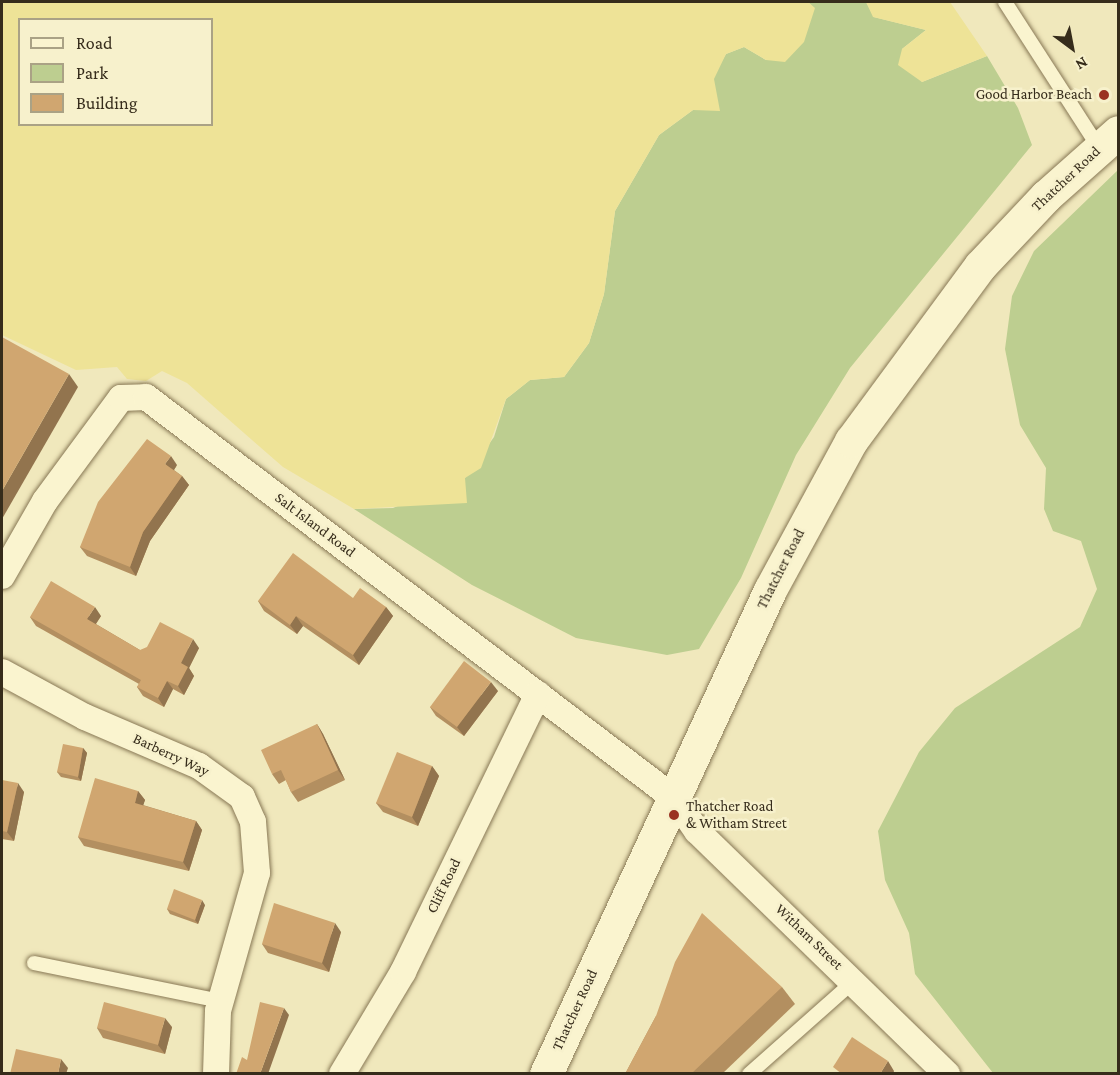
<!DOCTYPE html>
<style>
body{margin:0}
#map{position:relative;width:1120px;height:1075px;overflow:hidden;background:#f0e8bc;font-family:"Crimson Pro",serif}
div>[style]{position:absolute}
.green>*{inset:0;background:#bdce90}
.sand>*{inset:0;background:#eee397}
.roads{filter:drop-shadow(0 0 2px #887855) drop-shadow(0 0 2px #887855)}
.lane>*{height:14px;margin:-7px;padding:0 7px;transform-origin:7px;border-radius:7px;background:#faf4cf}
.street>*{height:26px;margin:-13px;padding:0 13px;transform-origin:13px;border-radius:13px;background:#faf4cf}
.secondary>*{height:33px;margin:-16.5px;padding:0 16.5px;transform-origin:16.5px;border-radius:16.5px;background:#faf4cf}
.wall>*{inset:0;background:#b38f60}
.shaded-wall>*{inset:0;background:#92744e}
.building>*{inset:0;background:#d0a670}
.dots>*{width:16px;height:16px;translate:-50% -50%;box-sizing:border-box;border:3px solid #f7f1cc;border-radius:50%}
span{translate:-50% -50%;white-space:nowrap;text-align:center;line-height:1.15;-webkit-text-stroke:5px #f7f1cc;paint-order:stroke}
.poi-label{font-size:15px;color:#362c1b}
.right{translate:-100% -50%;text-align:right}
.left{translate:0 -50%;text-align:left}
.street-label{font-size:15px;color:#362c1b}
.frame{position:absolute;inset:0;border:3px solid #362c1b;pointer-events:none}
.legend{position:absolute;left:18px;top:18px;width:195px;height:108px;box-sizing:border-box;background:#f7f1cc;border:2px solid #aaa285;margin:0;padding:8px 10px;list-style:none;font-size:18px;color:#362c1b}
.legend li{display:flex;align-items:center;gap:12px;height:30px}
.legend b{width:30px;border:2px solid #aaa285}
.north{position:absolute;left:1042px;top:18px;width:60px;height:60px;-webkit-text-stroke:4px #f7f1cc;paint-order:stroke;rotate:148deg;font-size:16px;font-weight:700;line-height:24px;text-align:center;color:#362c1b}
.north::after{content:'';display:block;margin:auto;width:21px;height:27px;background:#362c1b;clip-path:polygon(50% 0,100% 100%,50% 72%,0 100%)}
</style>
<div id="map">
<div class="green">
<div style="clip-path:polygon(808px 2px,866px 2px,874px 17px,926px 30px,902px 49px,922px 82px,987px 56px,1018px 108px,1032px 145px,850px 368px,796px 455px,741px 578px,699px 649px,667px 655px,576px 638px,472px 585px,354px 509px,393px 508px,465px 478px,494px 437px,506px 399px,530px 380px,564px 377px,589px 343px,604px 294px,615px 211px,659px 135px,693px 110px,726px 54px,744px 47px,766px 60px,814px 8px)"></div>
<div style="clip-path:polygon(1118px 170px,1118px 1073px,993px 1073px,915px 974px,909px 933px,885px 880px,878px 831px,919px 752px,955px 708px,1080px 627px,1097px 589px,1081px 541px,1053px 531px,1044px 509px,1046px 468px,1020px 425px,1005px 349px,1012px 296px,1034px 251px)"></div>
</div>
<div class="sand">
<div style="clip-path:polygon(evenodd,2px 2px,808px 2px,815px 8px,804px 42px,785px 62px,766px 60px,744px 47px,726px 54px,714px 79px,720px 111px,693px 110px,659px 135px,615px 211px,604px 294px,589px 343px,564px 377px,530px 380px,506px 399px,481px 468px,465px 478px,467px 503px,354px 509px,283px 467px,187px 383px,162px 371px,146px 381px,127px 379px,117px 367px,76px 370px,2px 335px,2px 2px,20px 20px,212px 20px,212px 124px,20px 124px,20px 20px)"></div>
<div style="clip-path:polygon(866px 2px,950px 2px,987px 56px,922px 82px,898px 65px,902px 49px,926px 30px,873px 17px)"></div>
</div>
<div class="roads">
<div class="lane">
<div style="left:1005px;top:2px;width:174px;rotate:57.2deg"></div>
<div style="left:34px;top:963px;width:190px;rotate:11.5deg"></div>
<div style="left:749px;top:1074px;width:140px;rotate:-41.5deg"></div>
</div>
<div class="street">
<div style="left:2px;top:576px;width:86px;rotate:-60.2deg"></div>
<div style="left:45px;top:501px;width:128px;rotate:-53.6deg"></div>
<div style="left:121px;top:398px;width:25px;rotate:-2deg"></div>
<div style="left:146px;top:397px;width:663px;rotate:37.22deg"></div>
<div style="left:674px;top:798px;width:40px;rotate:55.1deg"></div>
<div style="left:697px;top:831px;width:349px;rotate:44.2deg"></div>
<div style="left:2px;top:672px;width:94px;rotate:28.5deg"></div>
<div style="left:85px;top:717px;width:124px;rotate:23.3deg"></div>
<div style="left:199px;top:766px;width:53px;rotate:35.8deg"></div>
<div style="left:242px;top:797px;width:27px;rotate:66deg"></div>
<div style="left:253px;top:822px;width:51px;rotate:85.5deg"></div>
<div style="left:257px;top:873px;width:143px;rotate:105.8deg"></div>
<div style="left:218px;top:1011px;width:63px;rotate:91.8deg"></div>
<div style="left:342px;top:1074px;width:119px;rotate:-59.1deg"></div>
<div style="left:403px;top:972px;width:309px;rotate:-64.1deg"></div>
</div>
<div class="secondary">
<div style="left:546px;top:1074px;width:533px;rotate:-65.16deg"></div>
<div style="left:770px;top:590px;width:170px;rotate:-61.5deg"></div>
<div style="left:851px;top:441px;width:217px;rotate:-53.6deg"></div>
<div style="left:980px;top:266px;width:96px;rotate:-46.7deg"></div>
<div style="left:1046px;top:196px;width:96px;rotate:-41.6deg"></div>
</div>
</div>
<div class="wall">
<div style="clip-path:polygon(177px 465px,174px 470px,182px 476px,189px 485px,150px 541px,136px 576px,87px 556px,80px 547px)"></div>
<div style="clip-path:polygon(353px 598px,386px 607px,393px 616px,359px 665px,303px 626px,297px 634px,264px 611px,258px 601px)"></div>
<div style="clip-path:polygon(101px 616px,96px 624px,140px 650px,199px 648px,189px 668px,194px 676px,184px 695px,173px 689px,164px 707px,143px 696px,137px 687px,139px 684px,36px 626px,30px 617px)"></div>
<div style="clip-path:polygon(498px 691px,464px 736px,436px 716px,430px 707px)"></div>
<div style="clip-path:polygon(317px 724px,323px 734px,345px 780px,298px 802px,291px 792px,286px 780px,279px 784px,272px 774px)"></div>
<div style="clip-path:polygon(83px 748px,87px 753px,81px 781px,61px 777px,57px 772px)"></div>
<div style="clip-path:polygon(432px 766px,439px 776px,418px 826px,383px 812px,376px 803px)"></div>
<div style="clip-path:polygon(2px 780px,24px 792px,14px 841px,2px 839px)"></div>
<div style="clip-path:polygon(138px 791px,145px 800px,143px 805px,196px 821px,202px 830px,189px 871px,84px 846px,78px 837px)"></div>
<div style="clip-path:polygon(205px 905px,198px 924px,170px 914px,167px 909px)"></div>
<div style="clip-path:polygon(341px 932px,329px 972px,268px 953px,262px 944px)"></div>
<div style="clip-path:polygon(782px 987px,795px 1004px,722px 1074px,625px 1074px,656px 1016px)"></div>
<div style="clip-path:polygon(172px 1027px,165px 1054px,103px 1038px,97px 1028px)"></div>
</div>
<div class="shaded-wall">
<div style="clip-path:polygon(69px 374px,78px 387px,2px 519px,2px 491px)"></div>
<div style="clip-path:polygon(171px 456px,177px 465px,172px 473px,165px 464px)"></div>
<div style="clip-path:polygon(182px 476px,189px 485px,150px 541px,136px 576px,130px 567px,143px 532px)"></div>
<div style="clip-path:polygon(95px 607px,101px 616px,93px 628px,87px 619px)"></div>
<div style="clip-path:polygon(386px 607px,393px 616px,359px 665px,353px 655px)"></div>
<div style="clip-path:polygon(296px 616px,303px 626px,297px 634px,290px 625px)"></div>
<div style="clip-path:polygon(193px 639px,199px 648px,189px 668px,194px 676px,184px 695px,178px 686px,181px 663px)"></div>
<div style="clip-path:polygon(167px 681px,173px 689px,164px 707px,158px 698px)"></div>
<div style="clip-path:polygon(491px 682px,498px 691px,464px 736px,457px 727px)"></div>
<div style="clip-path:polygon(317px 724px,323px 734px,345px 780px,338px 770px)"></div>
<div style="clip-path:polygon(83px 748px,87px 753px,81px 781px,78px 777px)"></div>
<div style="clip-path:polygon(432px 766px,439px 776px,418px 826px,412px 817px)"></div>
<div style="clip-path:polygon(18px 783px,24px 792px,14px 841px,7px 832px)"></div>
<div style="clip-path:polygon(138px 791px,145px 800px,141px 812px,135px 803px)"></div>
<div style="clip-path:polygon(196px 821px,202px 830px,189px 871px,183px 862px)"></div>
<div style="clip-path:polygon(202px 900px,205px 905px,198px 924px,195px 920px)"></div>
<div style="clip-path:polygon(335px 923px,341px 932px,329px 972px,322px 963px)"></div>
<div style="clip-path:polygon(284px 1008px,289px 1015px,268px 1074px,260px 1074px)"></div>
<div style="clip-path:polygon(165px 1018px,172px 1027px,165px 1054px,158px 1045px)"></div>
<div style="clip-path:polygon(61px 1059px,68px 1068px,66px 1074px,58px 1074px)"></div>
<div style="clip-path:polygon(888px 1061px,894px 1071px,893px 1074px,880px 1074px)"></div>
</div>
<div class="building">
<div style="clip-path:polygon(2px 337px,69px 374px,2px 491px)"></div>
<div style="clip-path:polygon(147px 439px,171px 456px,165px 464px,182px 476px,143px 532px,130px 567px,80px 547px,98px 502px)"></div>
<div style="clip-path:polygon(293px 553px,353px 598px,360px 588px,386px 607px,353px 655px,296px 616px,290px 625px,258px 601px)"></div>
<div style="clip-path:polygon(51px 581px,95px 607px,87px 619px,140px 650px,147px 647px,160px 622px,193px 639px,181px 663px,188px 667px,178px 686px,167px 681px,158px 698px,137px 687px,141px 680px,30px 617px)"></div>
<div style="clip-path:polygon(464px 661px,491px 682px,457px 727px,430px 707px)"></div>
<div style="clip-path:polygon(317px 724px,338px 770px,291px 792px,281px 770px,272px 774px,261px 750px)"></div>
<div style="clip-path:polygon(63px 744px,83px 748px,78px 777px,57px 772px)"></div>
<div style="clip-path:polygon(397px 752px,432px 766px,412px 817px,376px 803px)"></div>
<div style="clip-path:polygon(95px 778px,138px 791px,135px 803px,196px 821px,183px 862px,78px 837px)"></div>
<div style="clip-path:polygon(2px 780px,18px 783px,7px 832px,2px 831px)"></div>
<div style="clip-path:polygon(174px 889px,202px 900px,195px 920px,167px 909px)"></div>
<div style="clip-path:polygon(274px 903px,335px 923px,322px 963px,262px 944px)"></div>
<div style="clip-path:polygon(702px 913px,782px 987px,691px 1074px,625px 1074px,656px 1016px,675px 962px)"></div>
<div style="clip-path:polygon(104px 1002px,165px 1018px,158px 1045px,97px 1028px)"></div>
<div style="clip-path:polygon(260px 1002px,284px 1008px,260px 1074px,236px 1074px,242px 1057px,247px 1060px)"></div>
<div style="clip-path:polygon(852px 1037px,888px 1061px,880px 1074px,842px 1074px,833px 1067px)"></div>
<div style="clip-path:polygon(16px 1049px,61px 1059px,58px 1074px,10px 1074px)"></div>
</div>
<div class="dots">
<div style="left:1104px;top:95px;background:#9a3322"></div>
<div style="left:674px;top:815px;background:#9a3322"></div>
</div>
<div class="poi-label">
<span class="right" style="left:1092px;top:95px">Good Harbor Beach</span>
<span class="left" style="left:686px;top:815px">Thatcher Road<br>&amp; Witham Street</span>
</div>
<div class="street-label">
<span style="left:1066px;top:179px;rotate:-43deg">Thatcher Road</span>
<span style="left:315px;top:525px;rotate:37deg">Salt Island Road</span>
<span style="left:781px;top:569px;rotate:-63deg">Thatcher Road</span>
<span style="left:171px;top:755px;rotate:25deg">Barberry Way</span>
<span style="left:444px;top:886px;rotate:-64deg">Cliff Road</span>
<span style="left:809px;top:937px;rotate:44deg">Witham Street</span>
<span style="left:575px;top:1010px;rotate:-65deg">Thatcher Road</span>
</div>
<div class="frame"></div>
<ul class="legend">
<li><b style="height:8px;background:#faf4cf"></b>Road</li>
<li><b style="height:16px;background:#bdce90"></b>Park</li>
<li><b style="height:16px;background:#d0a670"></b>Building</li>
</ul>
<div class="north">N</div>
</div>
